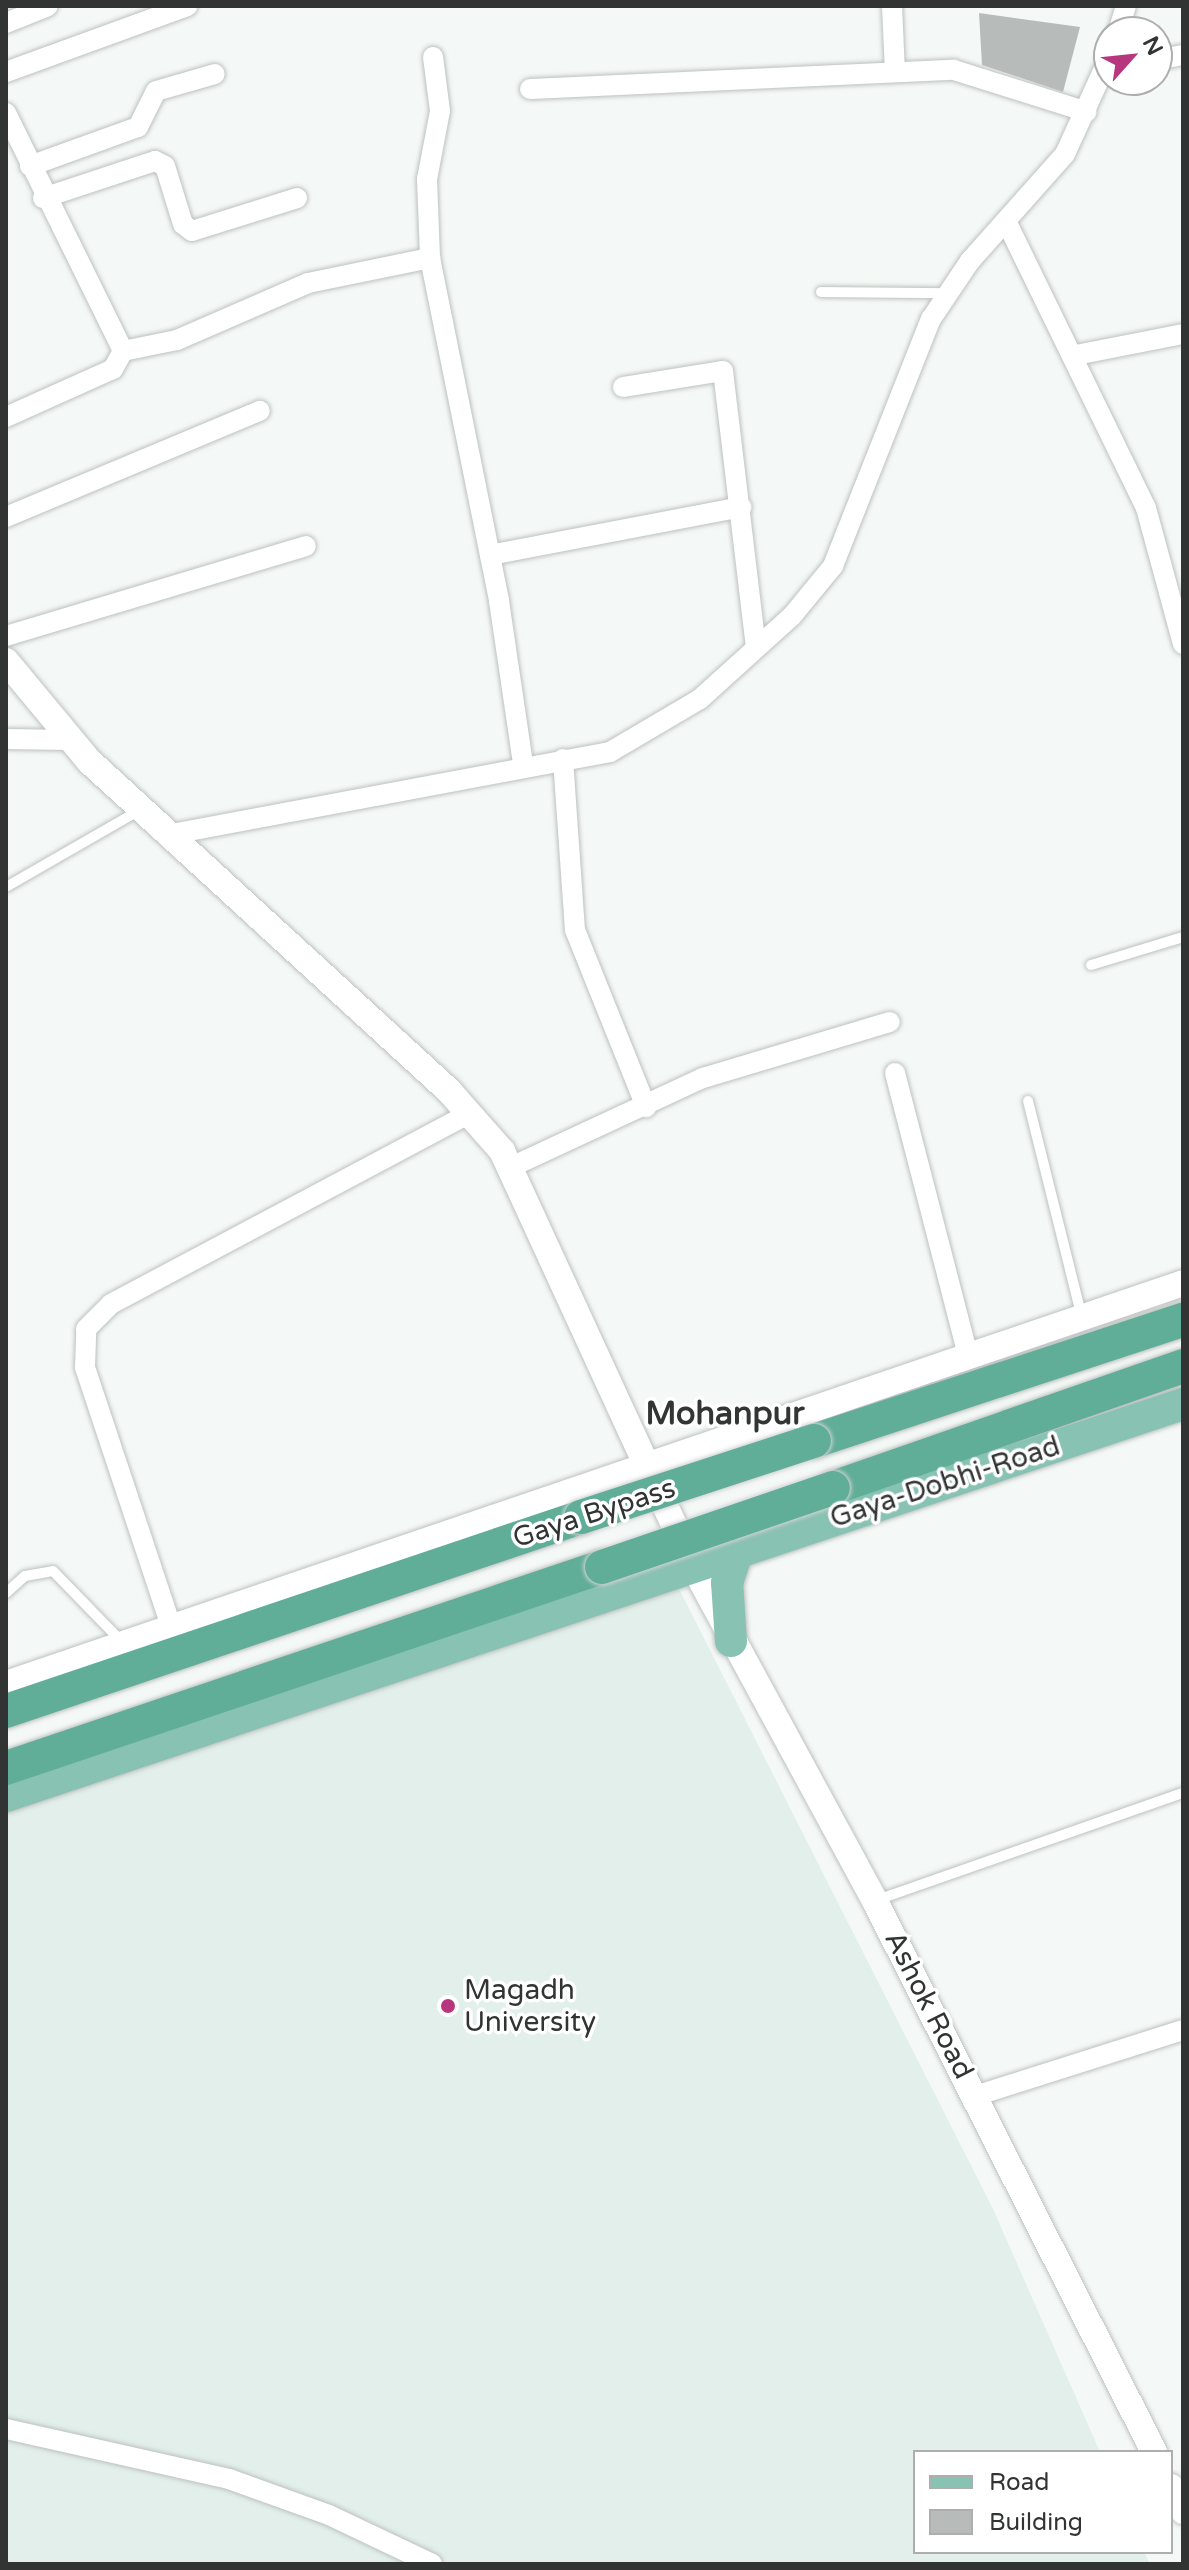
<!DOCTYPE html>
<style>
body{margin:0}
#map{position:relative;width:1189px;height:2570px;overflow:hidden;background:#f4f8f6;font-family:"Varela Round",sans-serif}
div>[style]{position:absolute}
.built>*{inset:0;background:#e2efea}
.building>*{inset:0;background:#b7bbba}
.roads{filter:drop-shadow(0 0 2px #bdc1bf) drop-shadow(0 0 2px #bdc1bf)}
.service>*{height:10px;margin:-5px;padding:0 5px;transform-origin:5px;border-radius:5px;background:#fff}
.minor>*{height:20px;margin:-10px;padding:0 10px;transform-origin:10px;border-radius:10px;background:#fff}
.tertiary>*{height:26px;margin:-13px;padding:0 13px;transform-origin:13px;border-radius:13px;background:#fff}
.primary>*{height:32px;margin:-16px;padding:0 16px;transform-origin:16px;border-radius:16px;background:#88c2b2}
.trunk>*{height:34px;margin:-17px;padding:0 17px;transform-origin:17px;border-radius:17px;background:#60ae98}
.bridges{filter:drop-shadow(0 0 2px #d2d2d2) drop-shadow(0 0 2px #d2d2d2)}
.trunk-bridge>*{height:34px;margin:-17px;padding:0 17px;transform-origin:17px;border-radius:17px;background:#60ae98}
.dots>*{width:22px;height:22px;translate:-50% -50%;box-sizing:border-box;border:4px solid #fff;border-radius:50%}
span{translate:-50% -50%;white-space:nowrap;text-align:center;line-height:1.15;-webkit-text-stroke:7px #fff;paint-order:stroke}
.street-label{font-size:28px;color:#323433}
.poi-label{font-size:28px;color:#323433}
.left{translate:0 -50%;text-align:left}
.quarter-label{font-size:32px;color:#323534;font-weight:700}
.frame{position:absolute;inset:0;border:8px solid #323433;pointer-events:none}
.legend{position:absolute;left:913px;top:2450px;width:260px;height:104px;box-sizing:border-box;background:#fff;border:2px solid #adaead;margin:0;padding:10px 14px;list-style:none;font-size:24px;color:#323433}
.legend li{display:flex;align-items:center;gap:16px;height:40px}
.legend b{width:40px;border:2px solid #adaead}
.north{position:absolute;left:1093px;top:16px;width:80px;height:80px;box-sizing:border-box;background:#fff;border:2px solid #adaead;border-radius:50%;rotate:63deg;font-size:22px;font-weight:700;line-height:32px;text-align:center;color:#323433}
.north::after{content:'';display:block;margin:auto;width:28px;height:36px;background:#b8367e;clip-path:polygon(50% 0,100% 100%,50% 72%,0 100%)}
</style>
<div id="map">
<div class="built">
<div style="clip-path:polygon(669px 1569px,993px 2209px,1100px 2452px,915px 2452px,915px 2552px,1144px 2552px,1150px 2564px,6px 2564px,6px 1804px)"></div>
</div>
<div class="building">
<div style="clip-path:polygon(979px 13px,1080px 27px,1063px 92px,982px 65px)"></div>
</div>
<div class="roads">
<div class="service">
<div style="left:821px;top:292px;width:125px;rotate:0.5deg"></div>
<div style="left:6px;top:887px;width:155px;rotate:-29.9deg"></div>
<div style="left:1091px;top:965px;width:96px;rotate:-16.9deg"></div>
<div style="left:1028px;top:1101px;width:223px;rotate:76deg"></div>
<div style="left:6px;top:1593px;width:25px;rotate:-42deg"></div>
<div style="left:25px;top:1576px;width:28px;rotate:-10deg"></div>
<div style="left:53px;top:1571px;width:98px;rotate:45.8deg"></div>
<div style="left:877px;top:1900px;width:324px;rotate:-19.3deg"></div>
</div>
<div class="minor">
<div style="left:892px;top:6px;width:66px;rotate:87.4deg"></div>
<div style="left:6px;top:23px;width:45px;rotate:-22deg"></div>
<div style="left:1118px;top:32px;width:27px;rotate:-73deg"></div>
<div style="left:433px;top:57px;width:54px;rotate:82.6deg"></div>
<div style="left:440px;top:111px;width:69px;rotate:100.8deg"></div>
<div style="left:427px;top:179px;width:79px;rotate:87.8deg"></div>
<div style="left:430px;top:258px;width:350px;rotate:78.6deg"></div>
<div style="left:499px;top:601px;width:165px;rotate:81.6deg"></div>
<div style="left:1157px;top:60px;width:26px;rotate:-11deg"></div>
<div style="left:6px;top:72px;width:193px;rotate:-20deg"></div>
<div style="left:530px;top:89px;width:424px;rotate:-2.6deg"></div>
<div style="left:954px;top:70px;width:139px;rotate:17.5deg"></div>
<div style="left:6px;top:113px;width:265px;rotate:63.8deg"></div>
<div style="left:123px;top:351px;width:21px;rotate:119deg"></div>
<div style="left:113px;top:369px;width:117px;rotate:155.8deg"></div>
<div style="left:30px;top:166px;width:115px;rotate:-19.9deg"></div>
<div style="left:138px;top:127px;width:40px;rotate:-63.4deg"></div>
<div style="left:156px;top:91px;width:61px;rotate:-16.1deg"></div>
<div style="left:43px;top:198px;width:118px;rotate:-18.3deg"></div>
<div style="left:155px;top:161px;width:11px;rotate:27deg"></div>
<div style="left:165px;top:166px;width:61px;rotate:72.8deg"></div>
<div style="left:183px;top:224px;width:11px;rotate:38deg"></div>
<div style="left:192px;top:231px;width:110px;rotate:-17.4deg"></div>
<div style="left:1007px;top:223px;width:317px;rotate:64deg"></div>
<div style="left:1146px;top:508px;width:141px;rotate:74.8deg"></div>
<div style="left:123px;top:351px;width:55px;rotate:-11.5deg"></div>
<div style="left:177px;top:340px;width:143px;rotate:-23.5deg"></div>
<div style="left:308px;top:283px;width:125px;rotate:-11.6deg"></div>
<div style="left:1076px;top:355px;width:109px;rotate:-11.1deg"></div>
<div style="left:623px;top:387px;width:101px;rotate:-9.1deg"></div>
<div style="left:723px;top:371px;width:277px;rotate:83.2deg"></div>
<div style="left:6px;top:517px;width:275px;rotate:-22.7deg"></div>
<div style="left:490px;top:555px;width:256px;rotate:-10.8deg"></div>
<div style="left:6px;top:636px;width:313px;rotate:-16.7deg"></div>
<div style="left:6px;top:739px;width:63px;rotate:0.9deg"></div>
<div style="left:563px;top:759px;width:171px;rotate:86deg"></div>
<div style="left:575px;top:930px;width:191px;rotate:68.1deg"></div>
<div style="left:172px;top:834px;width:446px;rotate:-10.6deg"></div>
<div style="left:610px;top:752px;width:104px;rotate:-30.5deg"></div>
<div style="left:700px;top:699px;width:124px;rotate:-42.1deg"></div>
<div style="left:792px;top:616px;width:65px;rotate:-50.6deg"></div>
<div style="left:833px;top:566px;width:266px;rotate:-68.4deg"></div>
<div style="left:931px;top:319px;width:70px;rotate:-56.1deg"></div>
<div style="left:970px;top:261px;width:143px;rotate:-48.4deg"></div>
<div style="left:1065px;top:154px;width:106px;rotate:-65.4deg"></div>
<div style="left:895px;top:1073px;width:292px;rotate:75.5deg"></div>
<div style="left:511px;top:1167px;width:212px;rotate:-24.9deg"></div>
<div style="left:703px;top:1078px;width:195px;rotate:-16.7deg"></div>
<div style="left:170px;top:1623px;width:270px;rotate:-108.4deg"></div>
<div style="left:85px;top:1367px;width:38px;rotate:-88deg"></div>
<div style="left:86px;top:1329px;width:35px;rotate:-45deg"></div>
<div style="left:111px;top:1304px;width:407px;rotate:-28deg"></div>
<div style="left:975px;top:2096px;width:218px;rotate:-17.6deg"></div>
<div style="left:6px;top:2429px;width:229px;rotate:12.6deg"></div>
<div style="left:229px;top:2479px;width:106px;rotate:19.8deg"></div>
<div style="left:329px;top:2515px;width:114px;rotate:25.4deg"></div>
</div>
<div class="tertiary">
<div style="left:6px;top:661px;width:130px;rotate:50.3deg"></div>
<div style="left:89px;top:761px;width:490px;rotate:42.5deg"></div>
<div style="left:450px;top:1092px;width:79px;rotate:48.6deg"></div>
<div style="left:502px;top:1151px;width:455px;rotate:65.3deg"></div>
<div style="left:692px;top:1564px;width:383px;rotate:61.5deg"></div>
<div style="left:875px;top:1901px;width:618px;rotate:63.14deg"></div>
<div style="left:6px;top:1684px;width:1243px;rotate:-18.81deg"></div>
<div style="left:1171px;top:2487px;width:27px;rotate:63deg"></div>
</div>
<div class="primary">
<div style="left:731px;top:1641px;width:58px;rotate:-93.9deg"></div>
<div style="left:727px;top:1583px;width:36px;rotate:-72deg"></div>
<div style="left:6px;top:1796px;width:1241px;rotate:-18.42deg"></div>
</div>
<div class="trunk">
<div style="left:814px;top:1441px;width:388px;rotate:-18.2deg"></div>
<div style="left:833px;top:1488px;width:371px;rotate:-19.2deg"></div>
<div style="left:6px;top:1711px;width:607px;rotate:-18.64deg"></div>
<div style="left:6px;top:1768px;width:629px;rotate:-18.64deg"></div>
</div>
</div>
<div class="bridges">
<div class="trunk-bridge">
<div style="left:581px;top:1517px;width:245px;rotate:-18.1deg"></div>
<div style="left:602px;top:1567px;width:244px;rotate:-18.9deg"></div>
</div>
</div>
<div class="dots">
<div style="left:448px;top:2006px;background:#b8367e"></div>
</div>
<div class="street-label">
<span style="left:945px;top:1482px;rotate:-18deg">Gaya-Dobhi-Road</span>
<span style="left:594px;top:1513px;rotate:-18deg">Gaya Bypass</span>
<span style="left:929px;top:2005px;rotate:63deg">Ashok Road</span>
</div>
<div class="poi-label">
<span class="left" style="left:464px;top:2006px">Magadh<br>University</span>
</div>
<div class="quarter-label">
<span style="left:725px;top:1414px">Mohanpur</span>
</div>
<div class="frame"></div>
<ul class="legend">
<li><b style="height:10px;background:#88c2b2"></b>Road</li>
<li><b style="height:22px;background:#b7bbba"></b>Building</li>
</ul>
<div class="north">N</div>
</div>
